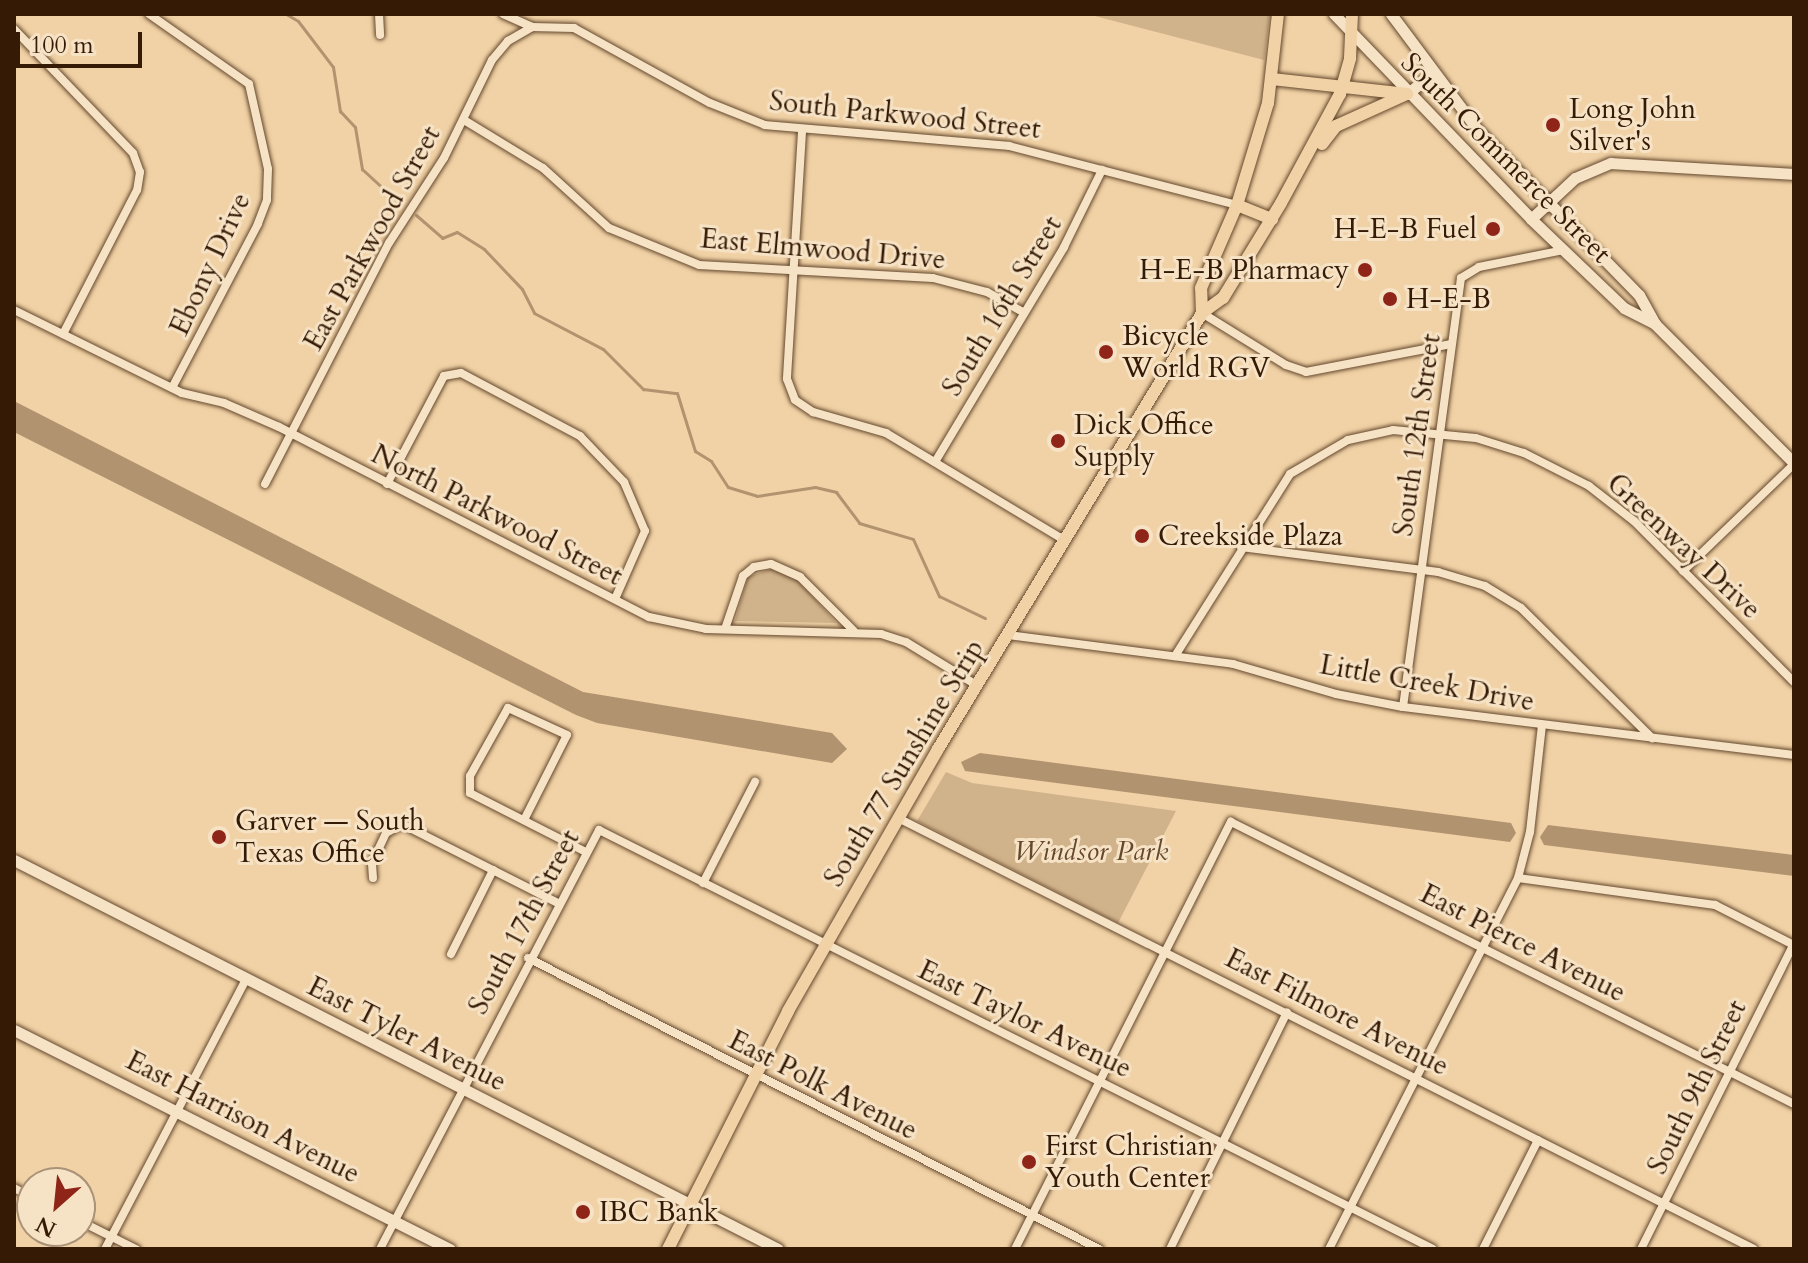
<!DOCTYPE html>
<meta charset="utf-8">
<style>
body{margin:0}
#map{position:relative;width:1808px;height:1263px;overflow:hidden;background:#f1d2a6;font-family:Cardo,serif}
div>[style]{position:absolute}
.green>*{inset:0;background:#d1b38b}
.water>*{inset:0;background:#b1936f}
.stream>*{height:3px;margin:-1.5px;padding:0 1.5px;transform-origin:1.5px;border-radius:1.5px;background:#b1936f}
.roads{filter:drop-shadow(0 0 2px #64482d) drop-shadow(0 0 2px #64482d)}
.street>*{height:8px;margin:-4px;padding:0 4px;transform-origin:4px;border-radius:4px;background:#f6e2c5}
.secondary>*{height:11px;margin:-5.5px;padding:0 5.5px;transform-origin:5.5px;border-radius:5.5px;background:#f6e2c5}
.primary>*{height:12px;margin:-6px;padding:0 6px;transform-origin:6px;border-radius:6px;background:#f1d2a6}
.dots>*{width:22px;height:22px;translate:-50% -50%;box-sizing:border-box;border:4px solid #f6e2c5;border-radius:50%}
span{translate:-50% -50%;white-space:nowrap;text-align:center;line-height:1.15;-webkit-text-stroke:6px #f6e2c5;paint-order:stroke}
.poi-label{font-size:28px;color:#351a05}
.left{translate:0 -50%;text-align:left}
.right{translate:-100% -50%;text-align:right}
.street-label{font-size:28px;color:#351a05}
.park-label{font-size:28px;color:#64482d;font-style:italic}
.frame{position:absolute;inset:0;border:16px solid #351a05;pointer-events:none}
.north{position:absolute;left:16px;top:1167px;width:80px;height:80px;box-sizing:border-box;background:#f6e2c5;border:2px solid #a99278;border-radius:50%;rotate:207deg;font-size:22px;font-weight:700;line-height:32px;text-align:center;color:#351a05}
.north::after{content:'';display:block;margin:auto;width:28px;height:36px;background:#8f2418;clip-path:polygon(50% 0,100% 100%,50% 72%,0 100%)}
.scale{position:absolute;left:16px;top:32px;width:126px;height:36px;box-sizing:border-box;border:4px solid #351a05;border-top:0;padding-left:10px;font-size:24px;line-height:28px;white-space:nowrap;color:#351a05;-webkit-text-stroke:6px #f6e2c5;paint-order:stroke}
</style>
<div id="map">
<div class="green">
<div style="clip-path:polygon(1087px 14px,1270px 14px,1264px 60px)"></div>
<div style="clip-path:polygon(771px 569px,797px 579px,836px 623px,735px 621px,748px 577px)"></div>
<div style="clip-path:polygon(946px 772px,972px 783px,1176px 811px,1118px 923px,917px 821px)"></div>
</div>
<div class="water">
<div style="clip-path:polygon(14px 401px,583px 692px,832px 733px,847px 749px,832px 763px,597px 723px,576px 715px,14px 432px)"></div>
<div style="clip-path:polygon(980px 753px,1511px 823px,1516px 833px,1510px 842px,965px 771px,961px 762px)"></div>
<div style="clip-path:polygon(1548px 825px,1794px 855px,1794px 876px,1544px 845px,1540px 837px)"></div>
</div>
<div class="stream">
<div style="left:286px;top:14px;width:14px;rotate:30deg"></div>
<div style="left:298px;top:21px;width:58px;rotate:52.7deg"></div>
<div style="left:333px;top:67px;width:45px;rotate:81deg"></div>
<div style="left:340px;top:111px;width:22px;rotate:47deg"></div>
<div style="left:355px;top:127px;width:43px;rotate:80.5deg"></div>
<div style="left:362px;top:169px;width:53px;rotate:42.7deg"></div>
<div style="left:416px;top:215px;width:35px;rotate:41deg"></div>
<div style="left:442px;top:238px;width:16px;rotate:-22deg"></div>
<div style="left:457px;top:232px;width:32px;rotate:32deg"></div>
<div style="left:484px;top:249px;width:55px;rotate:46.5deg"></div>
<div style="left:522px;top:289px;width:27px;rotate:63deg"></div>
<div style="left:534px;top:313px;width:78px;rotate:27.6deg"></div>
<div style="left:603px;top:349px;width:57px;rotate:45deg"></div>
<div style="left:643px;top:389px;width:34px;rotate:7deg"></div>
<div style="left:677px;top:393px;width:61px;rotate:72.8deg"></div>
<div style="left:695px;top:451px;width:19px;rotate:32deg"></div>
<div style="left:711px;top:461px;width:31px;rotate:57deg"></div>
<div style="left:728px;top:487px;width:30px;rotate:17deg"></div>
<div style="left:757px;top:496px;width:59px;rotate:-8.8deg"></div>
<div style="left:815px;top:487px;width:22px;rotate:13deg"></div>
<div style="left:836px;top:492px;width:39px;rotate:53deg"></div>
<div style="left:859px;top:523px;width:56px;rotate:16.5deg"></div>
<div style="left:913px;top:539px;width:63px;rotate:65.5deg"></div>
<div style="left:939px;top:596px;width:51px;rotate:25.6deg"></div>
</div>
<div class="roads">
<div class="street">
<div style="left:149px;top:14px;width:122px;rotate:35deg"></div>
<div style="left:249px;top:84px;width:87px;rotate:77.4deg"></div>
<div style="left:268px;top:169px;width:31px;rotate:92deg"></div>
<div style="left:267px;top:200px;width:26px;rotate:111deg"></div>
<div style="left:258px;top:224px;width:185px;rotate:117.7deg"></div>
<div style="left:379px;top:14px;width:21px;rotate:87deg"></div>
<div style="left:503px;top:14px;width:32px;rotate:24deg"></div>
<div style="left:532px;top:27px;width:42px;rotate:1.4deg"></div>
<div style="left:574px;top:28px;width:155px;rotate:28.9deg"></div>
<div style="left:710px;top:103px;width:59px;rotate:21.8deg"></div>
<div style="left:765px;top:125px;width:245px;rotate:4.9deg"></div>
<div style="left:1009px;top:146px;width:236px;rotate:14.5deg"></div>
<div style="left:14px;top:29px;width:172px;rotate:46.2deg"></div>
<div style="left:133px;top:153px;width:20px;rotate:70deg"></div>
<div style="left:140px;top:172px;width:18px;rotate:99deg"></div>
<div style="left:137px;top:190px;width:162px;rotate:117.2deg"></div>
<div style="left:464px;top:120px;width:92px;rotate:31.3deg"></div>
<div style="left:543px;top:168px;width:89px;rotate:42.3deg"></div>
<div style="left:609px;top:228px;width:97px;rotate:22.3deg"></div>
<div style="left:699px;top:265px;width:234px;rotate:3.2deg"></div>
<div style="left:933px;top:278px;width:56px;rotate:14.5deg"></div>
<div style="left:987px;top:292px;width:41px;rotate:29.1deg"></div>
<div style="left:802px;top:132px;width:247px;rotate:93.5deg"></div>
<div style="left:787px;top:379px;width:22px;rotate:69deg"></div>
<div style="left:795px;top:400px;width:22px;rotate:34deg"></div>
<div style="left:813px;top:412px;width:76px;rotate:16deg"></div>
<div style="left:886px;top:433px;width:210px;rotate:31deg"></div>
<div style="left:14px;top:310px;width:187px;rotate:26.3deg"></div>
<div style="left:182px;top:393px;width:43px;rotate:13.4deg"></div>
<div style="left:224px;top:403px;width:60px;rotate:23.6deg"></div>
<div style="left:279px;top:427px;width:416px;rotate:27.2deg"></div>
<div style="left:649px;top:617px;width:58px;rotate:11.9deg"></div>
<div style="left:706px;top:629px;width:175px;rotate:1.6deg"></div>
<div style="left:881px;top:634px;width:26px;rotate:18deg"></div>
<div style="left:906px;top:642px;width:84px;rotate:31.4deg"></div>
<div style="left:1202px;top:313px;width:99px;rotate:31.8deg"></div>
<div style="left:1286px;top:365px;width:21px;rotate:19deg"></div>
<div style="left:1306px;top:372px;width:148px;rotate:-10.9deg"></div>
<div style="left:935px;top:462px;width:251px;rotate:-59deg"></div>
<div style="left:1064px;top:247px;width:86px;rotate:-63.7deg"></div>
<div style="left:265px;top:484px;width:271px;rotate:-62.8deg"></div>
<div style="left:389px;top:243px;width:101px;rotate:-57.1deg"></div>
<div style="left:444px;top:158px;width:109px;rotate:-63.9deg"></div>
<div style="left:492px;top:60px;width:25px;rotate:-50deg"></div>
<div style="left:508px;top:41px;width:28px;rotate:-30deg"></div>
<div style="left:387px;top:484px;width:122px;rotate:-62.2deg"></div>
<div style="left:444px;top:376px;width:17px;rotate:-10deg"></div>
<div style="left:461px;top:373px;width:135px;rotate:27.9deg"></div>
<div style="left:580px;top:436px;width:64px;rotate:46.3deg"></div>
<div style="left:624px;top:482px;width:53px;rotate:66.8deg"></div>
<div style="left:645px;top:531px;width:74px;rotate:113.8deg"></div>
<div style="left:1241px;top:547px;width:199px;rotate:7.2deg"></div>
<div style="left:1438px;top:572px;width:49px;rotate:16.6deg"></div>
<div style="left:1485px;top:586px;width:42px;rotate:31.4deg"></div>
<div style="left:1521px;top:608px;width:185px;rotate:44.8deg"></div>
<div style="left:1683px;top:571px;width:154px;rotate:-43.9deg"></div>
<div style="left:725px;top:629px;width:56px;rotate:-71.2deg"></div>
<div style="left:743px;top:576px;width:14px;rotate:-39deg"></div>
<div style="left:754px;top:567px;width:17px;rotate:-10deg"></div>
<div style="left:771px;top:564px;width:32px;rotate:24deg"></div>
<div style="left:800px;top:577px;width:76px;rotate:45deg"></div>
<div style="left:1008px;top:635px;width:227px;rotate:7.3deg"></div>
<div style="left:1233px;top:664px;width:107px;rotate:16.2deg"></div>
<div style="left:1336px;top:694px;width:68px;rotate:11deg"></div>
<div style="left:1403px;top:707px;width:394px;rotate:7deg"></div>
<div style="left:1175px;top:656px;width:215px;rotate:-57.7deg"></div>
<div style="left:1290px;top:474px;width:67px;rotate:-30.4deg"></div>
<div style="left:1348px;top:440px;width:46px;rotate:-12.5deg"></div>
<div style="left:1393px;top:430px;width:83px;rotate:5.5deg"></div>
<div style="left:1476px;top:438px;width:50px;rotate:17.4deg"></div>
<div style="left:1524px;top:453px;width:73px;rotate:26.9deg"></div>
<div style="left:1589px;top:486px;width:57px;rotate:37.9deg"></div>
<div style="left:1634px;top:521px;width:227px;rotate:45.2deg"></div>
<div style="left:1403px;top:707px;width:433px;rotate:-82.3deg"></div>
<div style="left:1461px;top:278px;width:21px;rotate:-31deg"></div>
<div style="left:1479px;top:267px;width:87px;rotate:-11.3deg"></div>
<div style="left:898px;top:818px;width:958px;rotate:26.73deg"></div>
<div style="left:524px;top:820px;width:95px;rotate:-63.2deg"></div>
<div style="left:567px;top:735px;width:65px;rotate:-155.4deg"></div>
<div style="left:508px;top:708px;width:78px;rotate:119.2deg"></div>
<div style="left:470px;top:776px;width:17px;rotate:90deg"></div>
<div style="left:470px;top:793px;width:130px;rotate:27deg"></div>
<div style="left:373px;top:878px;width:15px;rotate:-94deg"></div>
<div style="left:372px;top:863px;width:33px;rotate:-65deg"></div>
<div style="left:386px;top:833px;width:18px;rotate:-29deg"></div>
<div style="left:402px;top:824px;width:175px;rotate:26.9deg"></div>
<div style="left:1518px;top:878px;width:199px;rotate:7.8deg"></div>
<div style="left:1715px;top:905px;width:89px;rotate:26.9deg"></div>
<div style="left:703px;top:883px;width:114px;rotate:-62.8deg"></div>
<div style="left:451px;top:954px;width:94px;rotate:-63.4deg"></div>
<div style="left:528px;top:958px;width:641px;rotate:27deg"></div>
<div style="left:14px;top:1188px;width:20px;rotate:27deg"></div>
<div style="left:80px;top:1221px;width:63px;rotate:26.6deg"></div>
<div style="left:105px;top:1249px;width:305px;rotate:-62.4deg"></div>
<div style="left:380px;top:1249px;width:473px;rotate:-62.4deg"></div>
<div style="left:599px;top:830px;width:933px;rotate:26.67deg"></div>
<div style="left:1015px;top:1249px;width:479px;rotate:-63.2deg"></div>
<div style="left:1231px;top:822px;width:630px;rotate:26.61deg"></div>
<div style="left:1170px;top:1249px;width:264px;rotate:-63.7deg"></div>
<div style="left:1329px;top:1249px;width:416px;rotate:-63deg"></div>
<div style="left:1518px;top:878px;width:48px;rotate:-75.4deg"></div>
<div style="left:1530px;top:832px;width:108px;rotate:-83.6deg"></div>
<div style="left:1483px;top:1249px;width:122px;rotate:-63.2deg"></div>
<div style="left:1641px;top:1249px;width:340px;rotate:-63.4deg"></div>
</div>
<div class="secondary">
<div style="left:1334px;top:14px;width:284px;rotate:46.1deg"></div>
<div style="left:1531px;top:219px;width:129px;rotate:43.7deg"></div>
<div style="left:1624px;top:308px;width:35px;rotate:27deg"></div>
<div style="left:1655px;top:324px;width:197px;rotate:45deg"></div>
<div style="left:1391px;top:14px;width:144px;rotate:53.2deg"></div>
<div style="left:1477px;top:129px;width:232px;rotate:45.7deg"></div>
<div style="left:1639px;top:295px;width:33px;rotate:61deg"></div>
<div style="left:1407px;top:94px;width:32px;rotate:-39deg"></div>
<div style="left:1531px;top:219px;width:60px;rotate:-43deg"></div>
<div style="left:1575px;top:178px;width:39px;rotate:-23deg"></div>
<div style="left:1611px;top:163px;width:183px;rotate:3.4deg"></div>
<div style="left:14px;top:860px;width:857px;rotate:26.98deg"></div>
<div style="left:14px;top:1030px;width:488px;rotate:26.7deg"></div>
</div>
<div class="primary">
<div style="left:1272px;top:79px;width:136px;rotate:6.3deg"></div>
<div style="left:1322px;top:144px;width:23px;rotate:-52deg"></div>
<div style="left:1336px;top:126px;width:78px;rotate:-24.3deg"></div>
<div style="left:1237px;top:205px;width:38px;rotate:22deg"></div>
<div style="left:1202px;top:313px;width:25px;rotate:-92deg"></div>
<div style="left:1201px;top:288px;width:90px;rotate:-66.6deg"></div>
<div style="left:1237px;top:205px;width:107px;rotate:-73.1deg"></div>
<div style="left:1268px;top:103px;width:90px;rotate:-83.6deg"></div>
<div style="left:668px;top:1249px;width:267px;rotate:-63.2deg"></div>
<div style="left:788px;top:1011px;width:302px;rotate:-60.2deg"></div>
<div style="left:938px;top:749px;width:510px;rotate:-58.8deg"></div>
<div style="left:1202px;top:313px;width:26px;rotate:-36deg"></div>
<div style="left:1223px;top:298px;width:111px;rotate:-58.6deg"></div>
<div style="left:1281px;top:203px;width:124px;rotate:-61.6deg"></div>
<div style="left:1340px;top:94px;width:37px;rotate:-74deg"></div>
<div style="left:1350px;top:58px;width:44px;rotate:-87.4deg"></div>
</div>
</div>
<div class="dots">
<div style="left:1553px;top:125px;background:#8f2418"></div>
<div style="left:1493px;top:229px;background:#8f2418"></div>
<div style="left:1365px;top:270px;background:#8f2418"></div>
<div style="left:1390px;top:299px;background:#8f2418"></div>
<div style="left:1106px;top:352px;background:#8f2418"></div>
<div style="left:1058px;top:441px;background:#8f2418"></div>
<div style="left:1142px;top:536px;background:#8f2418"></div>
<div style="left:219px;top:837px;background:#8f2418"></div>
<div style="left:1029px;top:1162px;background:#8f2418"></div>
<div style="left:583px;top:1212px;background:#8f2418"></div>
</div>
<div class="poi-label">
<span class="left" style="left:1569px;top:125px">Long John<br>Silver's</span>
<span class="right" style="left:1477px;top:229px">H-E-B Fuel</span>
<span class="right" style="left:1349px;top:270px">H-E-B Pharmacy</span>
<span class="left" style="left:1406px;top:299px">H-E-B</span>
<span class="left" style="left:1122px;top:352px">Bicycle<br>World RGV</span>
<span class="left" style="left:1074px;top:441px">Dick Office<br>Supply</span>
<span class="left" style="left:1158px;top:536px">Creekside Plaza</span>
<span class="left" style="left:235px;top:837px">Garver — South<br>Texas Office</span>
<span class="left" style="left:1045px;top:1162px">First Christian<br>Youth Center</span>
<span class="left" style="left:599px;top:1212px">IBC Bank</span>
</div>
<div class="street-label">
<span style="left:905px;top:115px;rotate:6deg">South Parkwood Street</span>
<span style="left:1506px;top:158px;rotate:45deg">South Commerce Street</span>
<span style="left:372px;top:238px;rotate:-61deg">East Parkwood Street</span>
<span style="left:823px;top:249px;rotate:5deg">East Elmwood Drive</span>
<span style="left:210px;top:264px;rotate:-65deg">Ebony Drive</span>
<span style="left:1002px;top:306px;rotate:-59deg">South 16th Street</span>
<span style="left:1417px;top:435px;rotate:-82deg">South 12th Street</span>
<span style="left:497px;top:515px;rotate:27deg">North Parkwood Street</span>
<span style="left:1684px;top:546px;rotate:43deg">Greenway Drive</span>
<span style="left:1427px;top:683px;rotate:10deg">Little Creek Drive</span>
<span style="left:904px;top:763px;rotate:-59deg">South 77 Sunshine Strip</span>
<span style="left:524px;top:922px;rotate:-62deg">South 17th Street</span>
<span style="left:1523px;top:943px;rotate:27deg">East Pierce Avenue</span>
<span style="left:1337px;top:1012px;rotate:27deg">East Filmore Avenue</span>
<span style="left:1025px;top:1019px;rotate:26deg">East Taylor Avenue</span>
<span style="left:407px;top:1034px;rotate:27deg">East Tyler Avenue</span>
<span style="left:823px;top:1085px;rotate:27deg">East Polk Avenue</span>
<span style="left:1697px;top:1087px;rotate:-64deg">South 9th Street</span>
<span style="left:243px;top:1117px;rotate:27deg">East Harrison Avenue</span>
</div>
<div class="park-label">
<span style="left:1091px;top:851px">Windsor Park</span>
</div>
<div class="frame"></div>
<div class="north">N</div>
<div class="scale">100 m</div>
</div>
